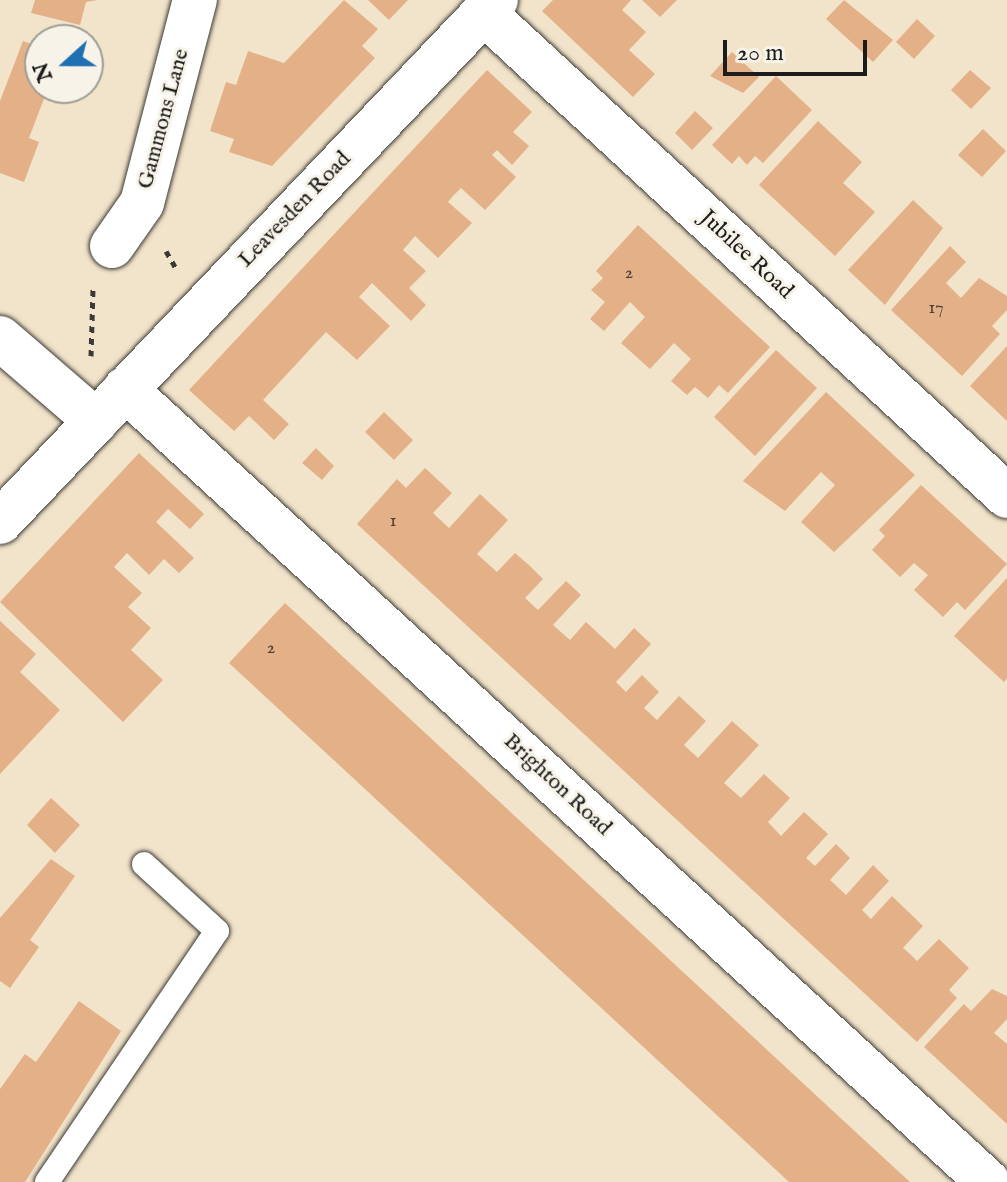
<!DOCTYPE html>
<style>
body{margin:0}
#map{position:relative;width:1007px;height:1182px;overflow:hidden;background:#f2e4ca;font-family:"IM FELL English",serif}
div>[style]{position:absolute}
.building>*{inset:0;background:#e4b088}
.path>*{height:5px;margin-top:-2.5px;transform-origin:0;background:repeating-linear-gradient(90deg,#3c3a36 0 6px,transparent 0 12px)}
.roads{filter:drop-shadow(0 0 2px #3c3a36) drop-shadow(0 0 2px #3c3a36)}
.lane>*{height:24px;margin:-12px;padding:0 12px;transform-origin:12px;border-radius:12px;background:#fff}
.street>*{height:44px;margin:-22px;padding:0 22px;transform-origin:22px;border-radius:22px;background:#fff}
span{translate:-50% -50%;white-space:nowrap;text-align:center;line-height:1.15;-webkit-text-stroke:6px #f7f3e8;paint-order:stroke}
.number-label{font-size:18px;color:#4e4137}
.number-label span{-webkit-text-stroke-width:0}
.street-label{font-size:22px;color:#1c1c1c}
.north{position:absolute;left:24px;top:24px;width:80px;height:80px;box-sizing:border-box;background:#f7f3e8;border:2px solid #9f9d96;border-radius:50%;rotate:249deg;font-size:22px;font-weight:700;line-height:32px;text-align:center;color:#1c1c1c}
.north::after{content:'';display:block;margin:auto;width:28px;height:36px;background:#1f6fb2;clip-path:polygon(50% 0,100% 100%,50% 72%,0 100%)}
.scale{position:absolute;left:723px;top:40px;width:144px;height:36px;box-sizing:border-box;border:4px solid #1c1c1c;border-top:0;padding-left:10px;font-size:24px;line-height:28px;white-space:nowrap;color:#1c1c1c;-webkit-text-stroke:6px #f7f3e8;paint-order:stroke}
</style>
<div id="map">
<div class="building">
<div style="clip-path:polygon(35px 0,98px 0,86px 2px,80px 25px,31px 13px)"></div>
<div style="clip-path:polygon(344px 0,378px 29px,362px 46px,375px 58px,272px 166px,229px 152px,234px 139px,210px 131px,226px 82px,236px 85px,248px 51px,284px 63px)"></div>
<div style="clip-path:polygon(368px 0,408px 0,389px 20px)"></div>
<div style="clip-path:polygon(553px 0,631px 0,622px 10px,646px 32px,629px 50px,655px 74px,633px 97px,542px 11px)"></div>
<div style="clip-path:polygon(642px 0,677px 0,660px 17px)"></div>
<div style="clip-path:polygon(844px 0,893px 40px,873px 62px,826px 19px)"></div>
<div style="clip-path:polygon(917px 19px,935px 36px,914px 59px,896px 42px)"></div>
<div style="clip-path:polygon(23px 41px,40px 47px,40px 88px,59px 88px,55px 99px,45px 96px,29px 138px,39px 142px,24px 182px,0 173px,0 101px)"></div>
<div style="clip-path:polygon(732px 52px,759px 77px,743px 93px,710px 76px)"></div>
<div style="clip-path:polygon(487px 70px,532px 112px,513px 132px,529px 146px,512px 165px,497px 150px,492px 155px,516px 177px,485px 210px,461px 188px,452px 197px,448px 202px,472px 223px,438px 258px,415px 236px,403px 250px,426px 271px,409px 288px,426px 305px,411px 321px,372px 283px,359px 297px,390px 326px,357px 360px,326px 332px,263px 400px,289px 424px,274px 440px,249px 416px,234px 431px,189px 390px)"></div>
<div style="clip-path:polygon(970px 70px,991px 88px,971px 109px,951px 90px)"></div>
<div style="clip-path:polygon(776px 76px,812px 110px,763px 163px,755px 156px,747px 165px,739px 156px,732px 164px,712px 145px)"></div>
<div style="clip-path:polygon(695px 111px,713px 128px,692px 150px,675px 133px)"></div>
<div style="clip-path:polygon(818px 121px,862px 162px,843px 183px,875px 212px,835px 256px,759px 185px)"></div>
<div style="clip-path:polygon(983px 129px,1006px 151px,982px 177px,958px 155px)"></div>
<div style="clip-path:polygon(913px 200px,943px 228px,885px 305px,848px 270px)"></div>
<div style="clip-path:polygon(638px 225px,770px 347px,728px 393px,719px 385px,708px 398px,695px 387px,687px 395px,671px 381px,691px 359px,674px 343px,650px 369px,621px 343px,645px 317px,630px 302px,604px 331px,590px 319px,605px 302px,591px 290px,603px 278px,596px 271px)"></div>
<div style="clip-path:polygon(950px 246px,966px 262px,946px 283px,961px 298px,979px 278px,1007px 296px,1007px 310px,992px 326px,1000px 334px,962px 376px,891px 310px)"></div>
<div style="clip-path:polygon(1007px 346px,1007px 421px,970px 386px)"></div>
<div style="clip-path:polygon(776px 350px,817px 388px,755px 456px,714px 417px)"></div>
<div style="clip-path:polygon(826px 392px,915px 475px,834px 552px,801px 522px,835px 485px,821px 472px,785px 511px,743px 481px)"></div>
<div style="clip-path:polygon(384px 412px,413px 440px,394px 460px,365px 432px)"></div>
<div style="clip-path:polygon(316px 448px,334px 466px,322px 480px,302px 463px)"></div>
<div style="clip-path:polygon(139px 453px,204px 514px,190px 529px,168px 509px,156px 522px,194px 558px,179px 573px,164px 559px,149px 575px,127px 553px,114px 567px,142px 593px,128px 607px,151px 628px,131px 650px,163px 680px,123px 722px,0 602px)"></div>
<div style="clip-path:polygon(425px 468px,452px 493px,433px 513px,449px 528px,480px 494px,508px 520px,477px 554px,497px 572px,515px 553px,530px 566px,543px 579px,525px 598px,538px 610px,566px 581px,581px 595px,553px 625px,570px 640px,586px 622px,615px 649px,634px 628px,651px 644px,616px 682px,626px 692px,642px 675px,659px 692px,644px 708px,657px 720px,679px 696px,706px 721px,684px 745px,698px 758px,732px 721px,759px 745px,724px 783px,741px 798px,764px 774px,790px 798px,768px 822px,781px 836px,804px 812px,828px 834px,806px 858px,815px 866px,836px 844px,850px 858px,830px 880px,846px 895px,873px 865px,889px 881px,862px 910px,871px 919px,892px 896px,923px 926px,903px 948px,910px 954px,917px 961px,939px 939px,969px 968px,949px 990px,957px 998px,917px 1042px,357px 524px,397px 479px,406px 488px)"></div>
<div style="clip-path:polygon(921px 485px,1007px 564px,965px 610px,957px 602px,943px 617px,914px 590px,928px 575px,914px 563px,900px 577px,872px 550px,885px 536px,879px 530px)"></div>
<div style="clip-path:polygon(1007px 578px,1007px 678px,1004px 682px,954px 636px)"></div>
<div style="clip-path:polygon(285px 603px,860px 1136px,910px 1182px,789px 1182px,747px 1143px,229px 663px)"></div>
<div style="clip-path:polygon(0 621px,36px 654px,20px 672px,60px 710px,0 774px)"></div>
<div style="clip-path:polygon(51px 798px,80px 825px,55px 853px,27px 825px)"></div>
<div style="clip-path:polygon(51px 859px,75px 876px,30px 940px,39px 947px,10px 988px,0 981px,0 918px)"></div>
<div style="clip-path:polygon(992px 989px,1007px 996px,1007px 1019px,994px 1033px,1007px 1044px,1007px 1124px,924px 1047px,964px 1004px,971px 1011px)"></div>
<div style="clip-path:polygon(79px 1001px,121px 1031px,25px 1182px,0 1182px,0 1089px,25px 1054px,36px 1062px)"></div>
</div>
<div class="path">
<div style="left:166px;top:251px;width:22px;rotate:60deg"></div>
<div style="left:91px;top:356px;width:69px;rotate:-88.3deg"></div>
</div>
<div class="roads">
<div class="lane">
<div style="left:47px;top:1182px;width:303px;rotate:-55.9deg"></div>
<div style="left:217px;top:931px;width:99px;rotate:-137.5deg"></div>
</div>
<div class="street">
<div style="left:484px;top:13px;width:712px;rotate:42.72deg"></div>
<div style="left:112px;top:246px;width:52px;rotate:-55.1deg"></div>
<div style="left:142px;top:203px;width:210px;rotate:-75.4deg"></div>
<div style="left:0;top:338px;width:127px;rotate:40.8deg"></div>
<div style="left:125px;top:389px;width:1172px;rotate:42.58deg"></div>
<div style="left:0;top:522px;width:720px;rotate:-46.46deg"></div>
</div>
</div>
<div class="number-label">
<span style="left:629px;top:274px">2</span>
<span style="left:936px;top:309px">17</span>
<span style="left:393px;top:522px">1</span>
<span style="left:271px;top:649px">2</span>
</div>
<div class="street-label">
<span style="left:164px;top:119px;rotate:-75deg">Gammons Lane</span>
<span style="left:295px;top:210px;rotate:-46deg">Leavesden Road</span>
<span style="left:746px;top:255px;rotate:43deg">Jubilee Road</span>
<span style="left:557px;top:785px;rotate:43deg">Brighton Road</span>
</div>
<div class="north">N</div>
<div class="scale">20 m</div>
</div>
